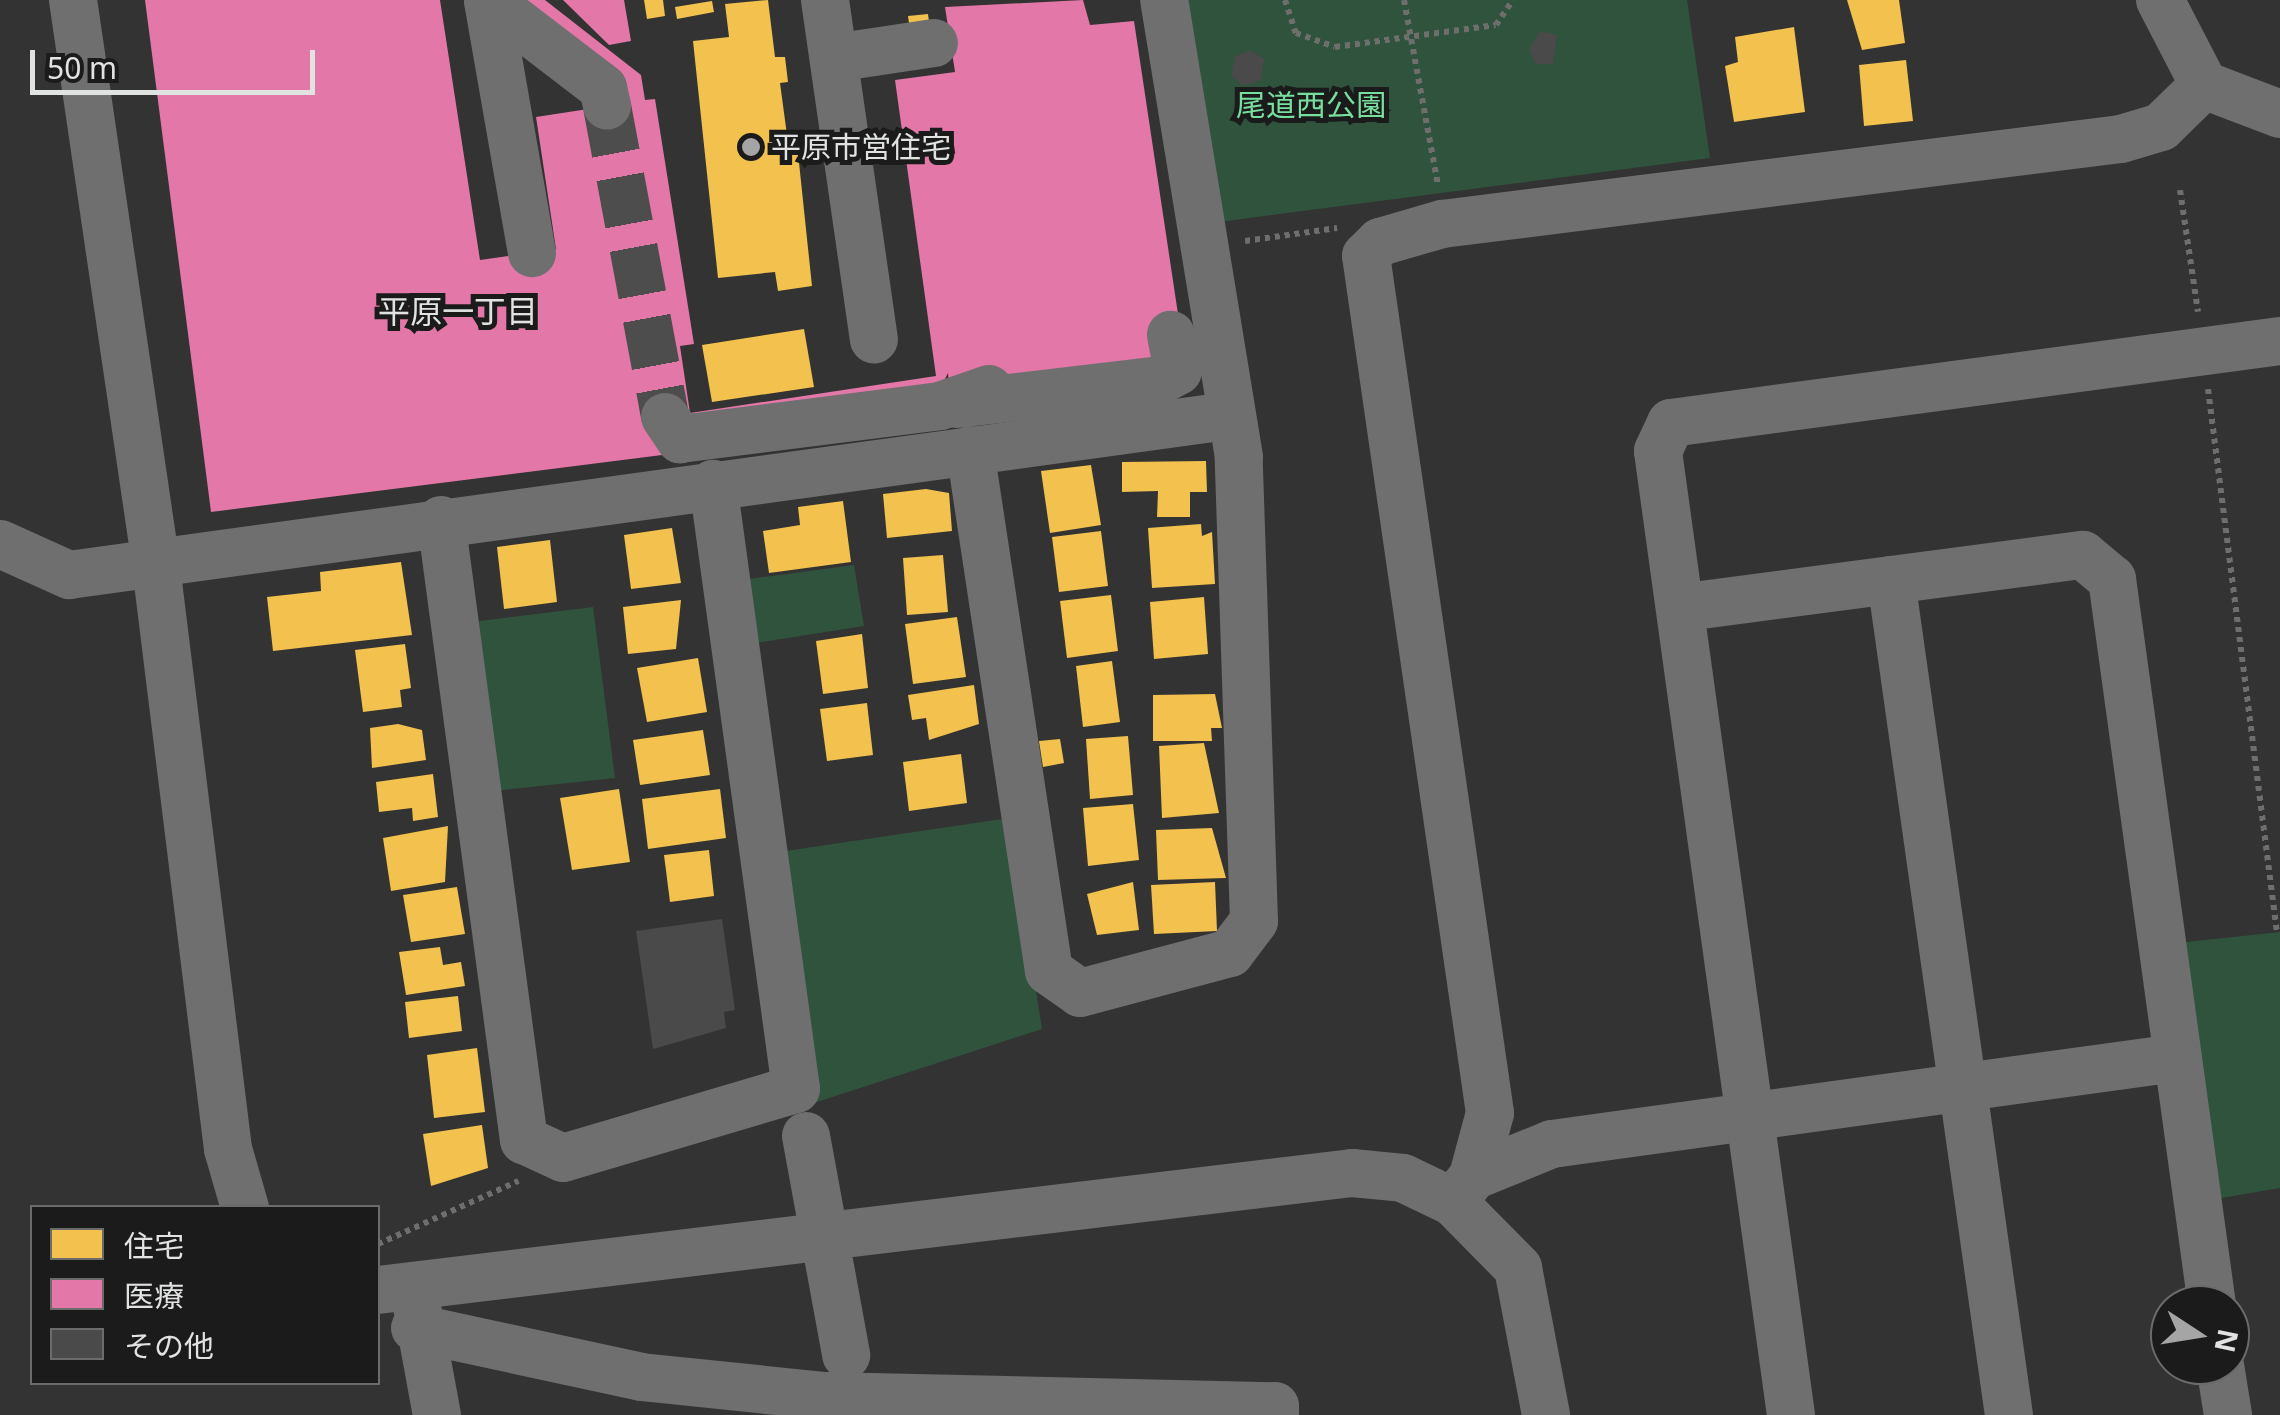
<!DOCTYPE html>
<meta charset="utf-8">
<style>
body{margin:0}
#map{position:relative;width:2280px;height:1415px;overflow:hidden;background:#323332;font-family:"Noto Sans","Noto Sans JP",sans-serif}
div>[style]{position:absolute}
.green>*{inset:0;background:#30533d}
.homes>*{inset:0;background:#f2c14e}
.health>*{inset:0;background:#e377a8}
.building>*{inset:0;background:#494a49}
.minor-tunnel>*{height:48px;margin-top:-24px;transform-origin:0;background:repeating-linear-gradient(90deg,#4c4d4c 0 48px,transparent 0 72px)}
.path>*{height:6px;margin-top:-3px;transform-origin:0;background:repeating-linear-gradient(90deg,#6e6e6d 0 5px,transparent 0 10px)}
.minor>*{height:48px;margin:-24px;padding:0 24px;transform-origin:24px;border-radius:24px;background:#6f6f6f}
.minor-bridge>*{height:48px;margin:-24px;padding:0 24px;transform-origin:24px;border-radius:24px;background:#6f6f6f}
.dots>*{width:28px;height:28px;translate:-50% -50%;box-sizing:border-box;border:5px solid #1a1b1a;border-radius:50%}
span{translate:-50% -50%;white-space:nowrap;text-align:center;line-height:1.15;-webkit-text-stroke:10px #1a1b1a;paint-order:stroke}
.park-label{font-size:30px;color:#78de9f}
.poi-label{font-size:30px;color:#e1e3e2}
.left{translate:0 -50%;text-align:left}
.neighbourhood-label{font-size:32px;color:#e1e3e2}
.legend{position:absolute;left:30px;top:1205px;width:350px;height:180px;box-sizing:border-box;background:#1a1b1a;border:2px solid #6a6b6a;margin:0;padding:12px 18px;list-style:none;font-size:30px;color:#e1e3e2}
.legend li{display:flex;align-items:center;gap:20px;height:50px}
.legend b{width:50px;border:2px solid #6a6b6a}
.north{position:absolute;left:2150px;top:1285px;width:100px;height:100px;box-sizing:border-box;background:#1a1b1a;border:2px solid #6a6b6a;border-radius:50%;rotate:102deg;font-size:28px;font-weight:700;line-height:40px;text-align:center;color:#e1e3e2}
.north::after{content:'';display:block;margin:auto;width:35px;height:45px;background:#a4a5a4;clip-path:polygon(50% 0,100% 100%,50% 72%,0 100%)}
.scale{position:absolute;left:30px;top:50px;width:285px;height:45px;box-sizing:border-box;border:5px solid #e1e3e2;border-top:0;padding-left:12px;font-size:30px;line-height:35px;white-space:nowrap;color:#e1e3e2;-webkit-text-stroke:8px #1a1b1a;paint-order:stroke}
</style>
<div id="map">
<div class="green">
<div style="clip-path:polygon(1187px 0,1687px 0,1710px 158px,1219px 222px)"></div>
<div style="clip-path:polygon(854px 565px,864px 626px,750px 644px,741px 580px)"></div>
<div style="clip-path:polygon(593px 607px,615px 778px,494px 791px,472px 622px)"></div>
<div style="clip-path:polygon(1009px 818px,1042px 1029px,814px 1103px,779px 852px)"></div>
<div style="clip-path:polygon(2280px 932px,2280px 1188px,2216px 1199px,2177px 943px)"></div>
</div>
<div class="homes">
<div style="clip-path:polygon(644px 0,663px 0,665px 16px,647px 19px)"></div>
<div style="clip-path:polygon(768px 0,775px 57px,785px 57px,788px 82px,780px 83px,787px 135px,796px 134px,812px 286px,778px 291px,775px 272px,718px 278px,693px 41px,729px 37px,725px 4px)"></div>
<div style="clip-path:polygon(1847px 0,1899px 0,1905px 43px,1862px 50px)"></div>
<div style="clip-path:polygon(712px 1px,714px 12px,677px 19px,675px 7px)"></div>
<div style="clip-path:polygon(928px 14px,930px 29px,910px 31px,908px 16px)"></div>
<div style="clip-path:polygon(1794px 27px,1805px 112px,1734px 122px,1725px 66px,1738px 62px,1735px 37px)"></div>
<div style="clip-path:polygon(1906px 60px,1913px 121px,1864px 126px,1859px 65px)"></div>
<div style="clip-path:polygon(804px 329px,814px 387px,712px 402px,702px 345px)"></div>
<div style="clip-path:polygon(1206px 461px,1207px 492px,1190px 492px,1190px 517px,1157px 517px,1158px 491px,1122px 492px,1122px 462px)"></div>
<div style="clip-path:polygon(1091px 465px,1101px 525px,1050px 533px,1041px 471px)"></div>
<div style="clip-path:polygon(926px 489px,949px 493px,952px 531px,887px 538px,883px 494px)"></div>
<div style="clip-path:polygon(843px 501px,851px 562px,769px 573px,763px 531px,800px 525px,798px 507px)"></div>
<div style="clip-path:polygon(1201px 524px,1202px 536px,1212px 532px,1215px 584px,1152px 588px,1148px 528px)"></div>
<div style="clip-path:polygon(672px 528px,681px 583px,631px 589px,624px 535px)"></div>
<div style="clip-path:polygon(1101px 531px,1108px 586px,1059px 592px,1052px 537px)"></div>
<div style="clip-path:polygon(550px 540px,557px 602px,504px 609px,497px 547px)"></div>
<div style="clip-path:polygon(943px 555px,948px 612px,907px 615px,903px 558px)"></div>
<div style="clip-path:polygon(401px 562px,412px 635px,273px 651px,267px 597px,321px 591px,320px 572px)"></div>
<div style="clip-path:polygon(1111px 595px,1118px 651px,1067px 658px,1060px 601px)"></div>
<div style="clip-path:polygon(1204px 597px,1208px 654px,1154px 659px,1150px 602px)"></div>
<div style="clip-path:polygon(681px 600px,676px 649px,628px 654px,623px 607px)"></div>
<div style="clip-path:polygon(957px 617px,966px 677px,913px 684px,905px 624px)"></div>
<div style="clip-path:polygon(862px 634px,868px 688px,823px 694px,816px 641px)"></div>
<div style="clip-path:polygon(405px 644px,411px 688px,400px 690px,402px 707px,363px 712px,355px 650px)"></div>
<div style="clip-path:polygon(698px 658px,707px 712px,647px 722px,637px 668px)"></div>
<div style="clip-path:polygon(1112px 661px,1120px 722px,1083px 727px,1076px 666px)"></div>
<div style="clip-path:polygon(974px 685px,979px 724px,929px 740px,926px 718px,912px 720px,908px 695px)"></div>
<div style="clip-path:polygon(1215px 694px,1222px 728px,1211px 728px,1212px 741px,1153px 741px,1153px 695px)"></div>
<div style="clip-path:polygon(867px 703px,873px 755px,827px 761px,820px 709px)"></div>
<div style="clip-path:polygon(398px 724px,422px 730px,426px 760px,372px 768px,370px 728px)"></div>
<div style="clip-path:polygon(703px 730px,710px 775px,640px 785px,633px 740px)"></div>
<div style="clip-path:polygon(1128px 736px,1133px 795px,1090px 799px,1086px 739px)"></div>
<div style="clip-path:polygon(1060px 739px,1064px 763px,1043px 767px,1039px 741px)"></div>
<div style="clip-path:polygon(1204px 743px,1219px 813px,1162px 818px,1159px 746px)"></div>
<div style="clip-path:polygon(961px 754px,967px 803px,909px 811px,903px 762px)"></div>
<div style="clip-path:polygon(433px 774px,438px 817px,413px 821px,412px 808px,379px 812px,376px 782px)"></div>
<div style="clip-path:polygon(619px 789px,630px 862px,572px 870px,560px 798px)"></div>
<div style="clip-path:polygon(720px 789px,726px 838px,648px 849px,642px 799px)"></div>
<div style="clip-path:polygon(1133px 804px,1139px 860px,1088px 866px,1083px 808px)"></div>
<div style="clip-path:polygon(448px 826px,445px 882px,391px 891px,383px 838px)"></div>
<div style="clip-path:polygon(1212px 828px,1226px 878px,1158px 880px,1156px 830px)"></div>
<div style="clip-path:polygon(709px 850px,714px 896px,670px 902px,664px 855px)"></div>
<div style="clip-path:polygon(1133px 882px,1139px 930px,1097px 935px,1087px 894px)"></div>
<div style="clip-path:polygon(1215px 882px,1217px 931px,1154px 934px,1151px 885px)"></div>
<div style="clip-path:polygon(457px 887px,465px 934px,411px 942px,403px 895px)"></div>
<div style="clip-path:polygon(440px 947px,443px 965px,461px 962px,465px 986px,406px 995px,399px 952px)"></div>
<div style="clip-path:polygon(458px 996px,462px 1031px,409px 1038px,405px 1002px)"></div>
<div style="clip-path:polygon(477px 1048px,485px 1112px,434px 1118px,427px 1055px)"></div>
<div style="clip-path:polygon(482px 1125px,488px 1168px,431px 1186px,423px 1134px)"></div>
</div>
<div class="health">
<div style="clip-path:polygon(145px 0,440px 0,480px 260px,556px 249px,536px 117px,627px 103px,510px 0,545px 0,641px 75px,645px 100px,655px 99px,694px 344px,680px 346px,690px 413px,936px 376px,895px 80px,955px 72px,945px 7px,1083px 0,1090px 25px,1134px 21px,1181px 334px,1168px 365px,950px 395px,948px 373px,941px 387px,659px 418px,662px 455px,211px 512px)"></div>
<div style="clip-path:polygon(563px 0,624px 0,631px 41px,609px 45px)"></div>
</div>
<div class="building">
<div style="clip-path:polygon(1540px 31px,1557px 35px,1553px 64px,1536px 64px,1529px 49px)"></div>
<div style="clip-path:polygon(1251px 50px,1264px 59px,1261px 80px,1243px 86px,1231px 75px,1235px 56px)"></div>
<div style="clip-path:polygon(722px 919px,735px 1010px,724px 1012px,726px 1028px,653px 1049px,636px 931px)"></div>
</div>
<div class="minor-tunnel">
<div style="left:607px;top:106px;width:316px;rotate:79.4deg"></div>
</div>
<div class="path">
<div style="left:1285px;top:0;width:35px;rotate:72deg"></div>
<div style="left:1296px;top:33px;width:41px;rotate:19.7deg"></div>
<div style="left:1335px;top:47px;width:162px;rotate:-7.8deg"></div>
<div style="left:1496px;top:25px;width:30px;rotate:-56deg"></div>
<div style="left:1404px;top:0;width:189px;rotate:79.6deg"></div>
<div style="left:2180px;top:190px;width:123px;rotate:81.6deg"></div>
<div style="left:1245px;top:241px;width:93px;rotate:-8deg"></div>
<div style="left:2208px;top:389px;width:548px;rotate:82.77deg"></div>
<div style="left:378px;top:1244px;width:154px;rotate:-24.2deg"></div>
</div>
<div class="minor">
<div style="left:73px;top:0;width:564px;rotate:81.64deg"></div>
<div style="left:155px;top:558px;width:595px;rotate:82.96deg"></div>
<div style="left:228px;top:1149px;width:61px;rotate:73.9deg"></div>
<div style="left:488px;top:0;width:145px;rotate:37.4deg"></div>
<div style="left:603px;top:88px;width:18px;rotate:77deg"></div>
<div style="left:825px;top:0;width:343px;rotate:81.8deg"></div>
<div style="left:2160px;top:0;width:96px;rotate:62.6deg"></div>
<div style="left:2204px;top:85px;width:81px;rotate:20.9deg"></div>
<div style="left:488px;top:1px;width:256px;rotate:80.1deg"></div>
<div style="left:834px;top:58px;width:101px;rotate:-8.5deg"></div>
<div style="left:957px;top:404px;width:205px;rotate:-6.7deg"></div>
<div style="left:1161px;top:380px;width:19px;rotate:-28deg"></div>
<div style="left:1178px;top:371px;width:37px;rotate:-101deg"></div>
<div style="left:665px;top:417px;width:27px;rotate:56deg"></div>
<div style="left:680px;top:439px;width:262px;rotate:-7.2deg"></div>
<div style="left:940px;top:406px;width:52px;rotate:-19.1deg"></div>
<div style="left:970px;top:450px;width:527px;rotate:81.38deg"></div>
<div style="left:1049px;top:971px;width:38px;rotate:35deg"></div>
<div style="left:1080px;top:993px;width:155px;rotate:-14.9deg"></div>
<div style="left:1230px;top:953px;width:40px;rotate:-53deg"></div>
<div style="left:1254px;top:921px;width:464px;rotate:-91.9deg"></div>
<div style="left:1239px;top:457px;width:463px;rotate:-99.3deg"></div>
<div style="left:441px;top:520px;width:626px;rotate:82.38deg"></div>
<div style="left:524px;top:1140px;width:43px;rotate:24.8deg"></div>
<div style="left:563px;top:1158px;width:243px;rotate:-16.5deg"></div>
<div style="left:796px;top:1089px;width:611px;rotate:-97.81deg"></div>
<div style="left:0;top:544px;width:76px;rotate:24.2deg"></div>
<div style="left:69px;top:575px;width:1169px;rotate:-7.82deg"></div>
<div style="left:1891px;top:580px;width:843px;rotate:81.96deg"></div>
<div style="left:1686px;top:607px;width:400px;rotate:-7.5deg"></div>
<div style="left:2083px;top:555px;width:38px;rotate:40deg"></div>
<div style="left:2112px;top:579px;width:733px;rotate:82.16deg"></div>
<div style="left:1473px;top:1176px;width:85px;rotate:-22.1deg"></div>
<div style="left:1552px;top:1144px;width:630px;rotate:-7.85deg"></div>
<div style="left:1453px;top:1202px;width:33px;rotate:-52deg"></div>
<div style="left:1473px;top:1176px;width:65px;rotate:-74.9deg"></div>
<div style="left:1490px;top:1113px;width:866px;rotate:-98.23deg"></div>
<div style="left:1366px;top:256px;width:20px;rotate:-45deg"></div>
<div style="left:1380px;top:242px;width:65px;rotate:-16.2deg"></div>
<div style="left:1442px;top:224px;width:684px;rotate:-7.14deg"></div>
<div style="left:2121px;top:139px;width:42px;rotate:-16.7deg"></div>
<div style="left:2161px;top:127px;width:60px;rotate:-44.3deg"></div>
<div style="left:378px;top:1290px;width:981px;rotate:-6.85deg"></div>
<div style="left:1352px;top:1173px;width:51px;rotate:5.6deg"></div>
<div style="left:1403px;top:1178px;width:55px;rotate:25.6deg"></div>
<div style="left:1453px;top:1202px;width:93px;rotate:45.4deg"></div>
<div style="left:1518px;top:1268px;width:150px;rotate:79.2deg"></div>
<div style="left:416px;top:1301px;width:116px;rotate:79.6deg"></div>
<div style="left:415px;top:1328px;width:231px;rotate:12.2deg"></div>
<div style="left:641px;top:1377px;width:185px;rotate:5.9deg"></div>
<div style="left:825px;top:1396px;width:450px;rotate:1.3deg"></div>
<div style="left:1275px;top:1406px;width:9px;rotate:90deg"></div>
<div style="left:2220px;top:1365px;width:51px;rotate:80.9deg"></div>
<div style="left:1791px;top:1415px;width:973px;rotate:-97.86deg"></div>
<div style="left:1658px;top:451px;width:31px;rotate:-65deg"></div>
<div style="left:1671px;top:423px;width:614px;rotate:-7.67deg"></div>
</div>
<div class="minor-bridge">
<div style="left:806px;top:1136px;width:223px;rotate:79.6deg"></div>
</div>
<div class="dots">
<div style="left:751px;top:147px;background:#a4a5a4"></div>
</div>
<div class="park-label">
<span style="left:1311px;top:105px">尾道西公園</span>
</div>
<div class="poi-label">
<span class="left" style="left:771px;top:147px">平原市営住宅</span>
</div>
<div class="neighbourhood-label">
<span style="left:458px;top:311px">平原一丁目</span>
</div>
<ul class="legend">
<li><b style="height:28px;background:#f2c14e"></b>住宅</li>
<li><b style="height:28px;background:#e377a8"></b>医療</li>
<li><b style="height:28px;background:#494a49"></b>その他</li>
</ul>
<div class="north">N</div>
<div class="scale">50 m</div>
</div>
